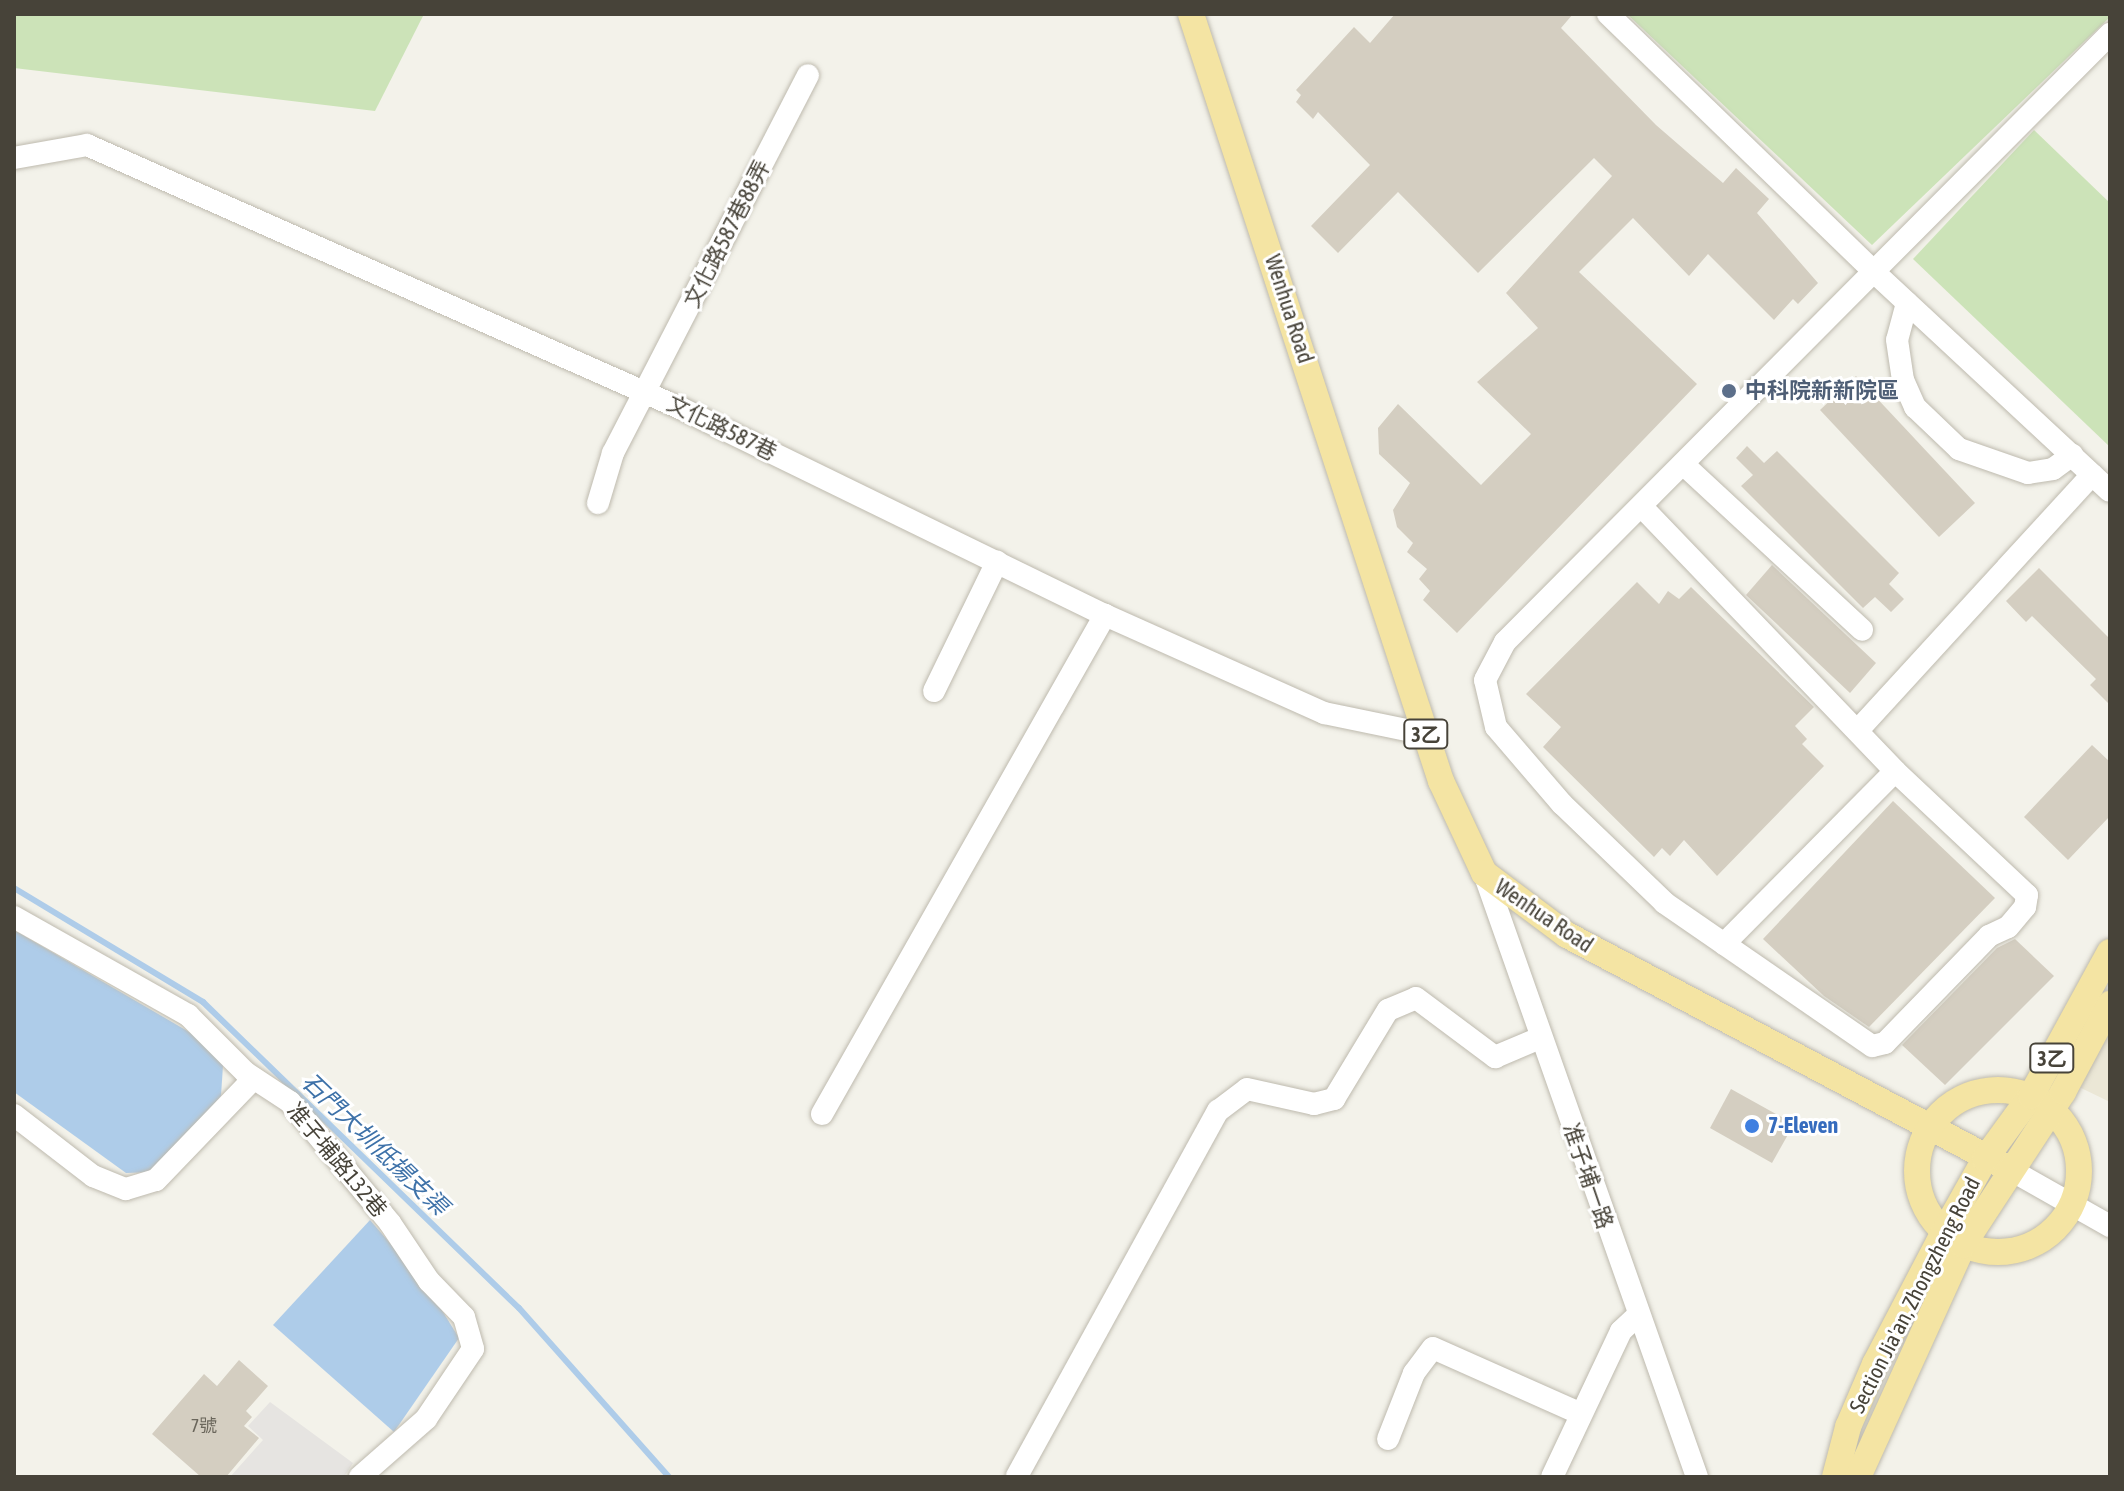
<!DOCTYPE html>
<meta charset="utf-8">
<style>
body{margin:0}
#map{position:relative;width:2124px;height:1491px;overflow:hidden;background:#f3f2ea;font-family:"Asap Condensed","Noto Sans TC",sans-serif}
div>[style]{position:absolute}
.education>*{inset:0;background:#ebe7d6}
.green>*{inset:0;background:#cce3b8}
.parking>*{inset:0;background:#e6e4e1}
.water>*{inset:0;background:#aecce9}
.stream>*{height:6px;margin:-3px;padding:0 3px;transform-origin:3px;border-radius:3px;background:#aecce9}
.building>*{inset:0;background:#d4cec1}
.roads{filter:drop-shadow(0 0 2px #bebaae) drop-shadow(0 0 2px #bebaae)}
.minor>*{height:22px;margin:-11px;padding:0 11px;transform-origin:11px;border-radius:11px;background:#fff}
.major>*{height:26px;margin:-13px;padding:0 13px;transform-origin:13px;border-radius:13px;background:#f4e4a3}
.major>.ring{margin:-13px;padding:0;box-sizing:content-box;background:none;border:26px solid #f4e4a3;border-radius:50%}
.dots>*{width:22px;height:22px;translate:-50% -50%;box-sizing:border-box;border:4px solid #fff;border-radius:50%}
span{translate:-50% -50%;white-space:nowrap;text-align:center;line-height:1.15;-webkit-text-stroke:6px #fff;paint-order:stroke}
.number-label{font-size:18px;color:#6a665b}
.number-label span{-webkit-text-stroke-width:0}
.shield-label span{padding:2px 6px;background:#fff;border:2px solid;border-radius:6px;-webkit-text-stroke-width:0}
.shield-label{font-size:20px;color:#474339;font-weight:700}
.street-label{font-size:22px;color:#474339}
.service-label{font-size:22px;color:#4e5e75;font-weight:700}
.left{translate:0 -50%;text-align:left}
.shop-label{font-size:22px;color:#366cbe;font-weight:700}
.water-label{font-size:24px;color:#3d71a8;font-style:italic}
.frame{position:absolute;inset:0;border:16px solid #474339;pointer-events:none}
</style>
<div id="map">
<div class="education">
<div style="clip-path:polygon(2110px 1026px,2110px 1102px,2079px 1087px)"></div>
</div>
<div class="green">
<div style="clip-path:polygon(14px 14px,424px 14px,375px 111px,14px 68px)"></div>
<div style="clip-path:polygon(1627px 14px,2110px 14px,2110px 17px,1872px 245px)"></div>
<div style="clip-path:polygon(2034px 130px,2110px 203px,2110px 447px,1913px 259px)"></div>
</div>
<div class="parking">
<div style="clip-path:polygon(270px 1402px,353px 1463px,344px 1477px,230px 1477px,263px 1440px,248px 1426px)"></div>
</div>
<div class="water">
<div style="clip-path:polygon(14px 930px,196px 1036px,223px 1065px,221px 1096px,155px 1172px,126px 1173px,14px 1092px)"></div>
<div style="clip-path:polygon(370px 1220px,427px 1286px,459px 1338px,394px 1432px,273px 1325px)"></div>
</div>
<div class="stream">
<div style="left:14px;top:888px;width:221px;rotate:31.1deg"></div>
<div style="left:203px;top:1002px;width:440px;rotate:44.1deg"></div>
<div style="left:519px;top:1308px;width:226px;rotate:48.4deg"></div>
</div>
<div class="building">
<div style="clip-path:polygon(1395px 14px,1573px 14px,1561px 28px,1656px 125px,1723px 183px,1736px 168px,1769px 199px,1757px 213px,1818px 283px,1798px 304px,1793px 299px,1774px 320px,1708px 254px,1689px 276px,1633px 218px,1579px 272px,1697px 384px,1457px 633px,1423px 600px,1430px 591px,1419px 579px,1427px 569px,1407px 552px,1413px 543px,1397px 527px,1393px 510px,1410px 483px,1379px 454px,1378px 428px,1398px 404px,1481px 485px,1531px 434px,1477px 382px,1538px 328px,1506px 293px,1612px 176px,1594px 158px,1478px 273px,1398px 192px,1338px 253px,1311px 226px,1370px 165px,1318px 112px,1313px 119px,1296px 102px,1301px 95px,1296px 90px,1354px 27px,1370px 43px)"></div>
<div style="clip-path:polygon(1856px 376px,1975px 503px,1939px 537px,1820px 410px)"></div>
<div style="clip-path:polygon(1747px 446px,1764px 463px,1777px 451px,1899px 573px,1889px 584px,1904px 599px,1891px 612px,1875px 597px,1863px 608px,1741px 486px,1753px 475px,1736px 458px)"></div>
<div style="clip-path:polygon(1772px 565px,1876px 663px,1850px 693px,1746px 595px)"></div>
<div style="clip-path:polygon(2039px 568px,2110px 639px,2110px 705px,2090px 685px,2096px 679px,2032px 616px,2026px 622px,2006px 601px)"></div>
<div style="clip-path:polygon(1637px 582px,1659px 604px,1668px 591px,1679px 599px,1691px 587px,1814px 707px,1795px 726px,1807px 739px,1802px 744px,1824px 766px,1717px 876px,1684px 840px,1670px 856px,1662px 848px,1654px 857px,1543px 747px,1561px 727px,1526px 694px)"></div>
<div style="clip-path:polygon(2092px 745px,2110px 762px,2110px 816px,2068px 860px,2024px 817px)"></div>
<div style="clip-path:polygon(1893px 801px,1995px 898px,1869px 1027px,1824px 996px,1763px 939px)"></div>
<div style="clip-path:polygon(2015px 939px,2054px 976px,1945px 1085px,1902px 1045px,1997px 948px)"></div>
<div style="clip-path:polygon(1731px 1089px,1794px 1124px,1772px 1163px,1710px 1128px)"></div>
<div style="clip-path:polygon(239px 1360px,268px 1386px,246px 1411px,252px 1417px,244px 1426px,259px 1438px,226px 1477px,201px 1477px,152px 1434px,204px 1374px,217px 1386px)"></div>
</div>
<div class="roads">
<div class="minor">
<div style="left:1608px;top:14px;width:369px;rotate:44.1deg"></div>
<div style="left:1873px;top:271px;width:323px;rotate:42.9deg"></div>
<div style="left:14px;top:158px;width:74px;rotate:-10.1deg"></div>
<div style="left:87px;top:145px;width:649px;rotate:23.92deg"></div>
<div style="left:680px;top:408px;width:473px;rotate:26deg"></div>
<div style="left:1105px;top:615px;width:240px;rotate:24.1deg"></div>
<div style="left:1324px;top:713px;width:104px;rotate:11.6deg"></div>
<div style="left:1907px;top:303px;width:38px;rotate:105deg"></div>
<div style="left:1897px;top:340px;width:40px;rotate:81.5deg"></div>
<div style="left:1903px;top:380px;width:30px;rotate:66deg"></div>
<div style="left:1915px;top:407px;width:61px;rotate:43.7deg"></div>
<div style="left:1959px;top:449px;width:73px;rotate:19.2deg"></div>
<div style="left:2028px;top:473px;width:25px;rotate:-9deg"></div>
<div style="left:2053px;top:469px;width:24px;rotate:-36deg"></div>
<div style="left:1683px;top:464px;width:244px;rotate:42.8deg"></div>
<div style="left:598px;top:503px;width:52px;rotate:-73.3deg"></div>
<div style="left:613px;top:453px;width:425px;rotate:-62.7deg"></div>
<div style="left:1642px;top:507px;width:366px;rotate:46.2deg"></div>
<div style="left:1895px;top:771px;width:181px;rotate:43.2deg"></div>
<div style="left:2027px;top:895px;width:12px;rotate:99deg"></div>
<div style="left:2025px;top:907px;width:26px;rotate:130deg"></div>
<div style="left:2008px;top:927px;width:21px;rotate:155deg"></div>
<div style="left:1989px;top:936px;width:149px;rotate:134.2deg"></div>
<div style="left:1885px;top:1043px;width:13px;rotate:167deg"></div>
<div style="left:1872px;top:1046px;width:252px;rotate:-145.4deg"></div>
<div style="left:1665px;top:903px;width:143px;rotate:-136.1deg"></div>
<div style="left:1562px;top:804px;width:101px;rotate:-130.6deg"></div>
<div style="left:1496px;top:727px;width:48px;rotate:-103.2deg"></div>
<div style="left:1485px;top:680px;width:43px;rotate:-62.2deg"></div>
<div style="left:1505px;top:642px;width:858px;rotate:-45.14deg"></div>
<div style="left:934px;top:691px;width:144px;rotate:-64deg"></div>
<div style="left:1859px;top:729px;width:345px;rotate:-47.5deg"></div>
<div style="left:1484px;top:873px;width:640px;rotate:70.57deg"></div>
<div style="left:14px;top:917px;width:200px;rotate:29.4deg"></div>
<div style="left:188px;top:1015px;width:82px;rotate:45deg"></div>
<div style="left:246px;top:1073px;width:53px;rotate:33.4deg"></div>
<div style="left:290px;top:1102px;width:157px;rotate:50.4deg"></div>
<div style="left:390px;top:1223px;width:70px;rotate:56.1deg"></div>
<div style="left:429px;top:1281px;width:50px;rotate:45.8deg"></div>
<div style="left:464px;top:1317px;width:33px;rotate:74deg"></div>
<div style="left:473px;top:1349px;width:84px;rotate:123.9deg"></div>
<div style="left:426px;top:1419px;width:88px;rotate:138.7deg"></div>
<div style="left:1724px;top:944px;width:243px;rotate:-45.3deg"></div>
<div style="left:822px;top:1114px;width:574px;rotate:-60.44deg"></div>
<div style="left:14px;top:1115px;width:100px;rotate:37.7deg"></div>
<div style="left:93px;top:1176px;width:35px;rotate:22deg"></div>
<div style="left:126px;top:1189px;width:31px;rotate:-17deg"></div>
<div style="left:156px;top:1180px;width:141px;rotate:-46.1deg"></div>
<div style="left:2011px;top:1170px;width:114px;rotate:29.5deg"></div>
<div style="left:1388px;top:1439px;width:71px;rotate:-68.5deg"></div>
<div style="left:1414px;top:1373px;width:31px;rotate:-53deg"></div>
<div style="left:1433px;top:1348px;width:162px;rotate:24deg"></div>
<div style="left:1017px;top:1476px;width:417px;rotate:-61.2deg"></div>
<div style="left:1218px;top:1111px;width:36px;rotate:-37deg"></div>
<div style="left:1247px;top:1089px;width:69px;rotate:12.6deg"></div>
<div style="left:1314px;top:1104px;width:21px;rotate:-14deg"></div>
<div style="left:1334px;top:1099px;width:104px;rotate:-58.8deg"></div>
<div style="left:1388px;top:1010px;width:30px;rotate:-23deg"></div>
<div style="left:1416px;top:998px;width:99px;rotate:36.8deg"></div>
<div style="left:1495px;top:1057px;width:49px;rotate:-22.9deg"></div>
<div style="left:1552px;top:1477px;width:161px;rotate:-64.7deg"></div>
<div style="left:1621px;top:1331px;width:22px;rotate:-43deg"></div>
</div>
<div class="major">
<div style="left:1191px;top:14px;width:807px;rotate:71.95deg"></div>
<div style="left:1441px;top:781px;width:102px;rotate:64.9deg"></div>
<div style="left:1484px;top:873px;width:104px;rotate:36.8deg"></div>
<div style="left:1567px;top:935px;width:502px;rotate:27.89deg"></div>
<div class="ring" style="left:1917px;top:1090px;width:136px;height:136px"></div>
<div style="left:1835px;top:1477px;width:52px;rotate:-75.4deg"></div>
<div style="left:1848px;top:1427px;width:69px;rotate:-66.8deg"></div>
<div style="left:1875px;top:1364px;width:149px;rotate:-62.4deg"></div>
<div style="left:1944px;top:1232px;width:84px;rotate:-60.7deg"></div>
<div style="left:1985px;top:1159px;width:78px;rotate:-53.9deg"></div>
<div style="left:2031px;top:1096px;width:164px;rotate:-61.3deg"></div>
<div style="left:1858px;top:1477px;width:255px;rotate:-65.6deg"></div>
<div style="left:1963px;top:1245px;width:183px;rotate:-56.8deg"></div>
<div style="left:2063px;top:1092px;width:100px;rotate:-61.9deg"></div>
</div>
</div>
<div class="dots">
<div style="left:1729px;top:391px;background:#5c6f8a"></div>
<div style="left:1752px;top:1126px;background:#3f7fe0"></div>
</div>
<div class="number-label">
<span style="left:204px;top:1426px">7號</span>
</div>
<div class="shield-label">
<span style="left:1426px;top:734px">3乙</span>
<span style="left:2052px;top:1058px">3乙</span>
</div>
<div class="street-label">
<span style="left:727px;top:234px;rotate:-63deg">文化路587巷88弄</span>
<span style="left:1289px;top:309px;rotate:72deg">Wenhua Road</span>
<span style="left:722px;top:428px;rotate:26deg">文化路587巷</span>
<span style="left:1544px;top:916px;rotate:34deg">Wenhua Road</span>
<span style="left:337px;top:1160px;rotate:50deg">准子埔路132巷</span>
<span style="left:1588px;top:1176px;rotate:71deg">准子埔一路</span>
<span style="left:1915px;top:1295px;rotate:-63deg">Section Jia'an, Zhongzheng Road</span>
</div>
<div class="service-label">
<span class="left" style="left:1745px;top:391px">中科院新新院區</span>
</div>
<div class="shop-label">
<span class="left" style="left:1768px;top:1126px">7-Eleven</span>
</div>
<div class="water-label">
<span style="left:375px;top:1144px;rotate:44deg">石門大圳低揚支渠</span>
</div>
<div class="frame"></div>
</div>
